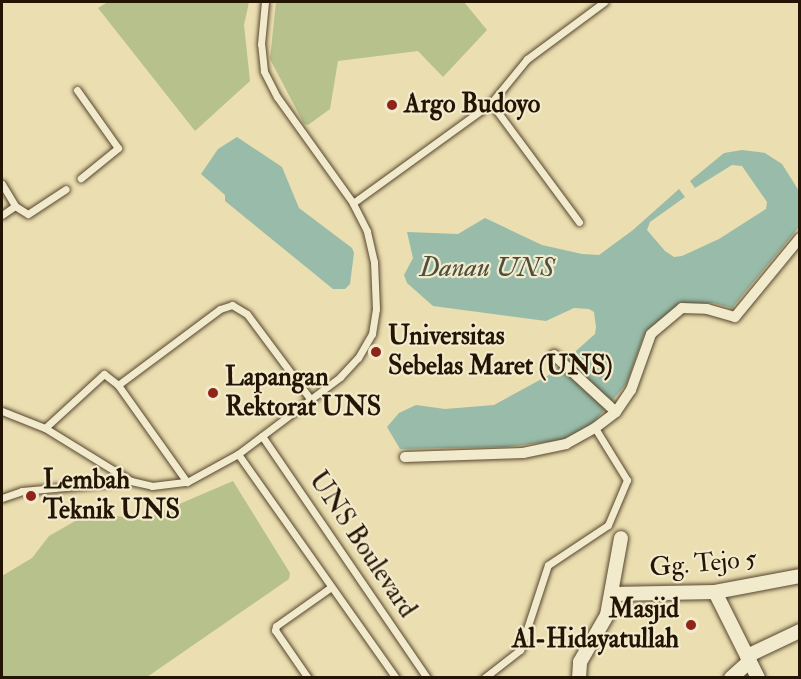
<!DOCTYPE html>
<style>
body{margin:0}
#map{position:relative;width:801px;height:679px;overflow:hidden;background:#ebdeb0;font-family:"IM FELL Double Pica",serif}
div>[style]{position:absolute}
.green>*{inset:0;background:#b7c18b}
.water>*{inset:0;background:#98bca9}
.roads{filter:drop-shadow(0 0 2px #56462e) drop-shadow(0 0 2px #56462e)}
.service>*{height:7px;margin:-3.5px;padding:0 3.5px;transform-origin:3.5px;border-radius:3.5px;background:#f2eacc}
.pedestrian>*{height:10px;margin:-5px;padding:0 5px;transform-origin:5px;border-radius:5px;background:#f2eacc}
.minor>*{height:14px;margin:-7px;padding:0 7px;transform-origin:7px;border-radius:7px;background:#f2eacc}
.dots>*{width:16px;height:16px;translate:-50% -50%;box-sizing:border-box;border:3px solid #f2eacc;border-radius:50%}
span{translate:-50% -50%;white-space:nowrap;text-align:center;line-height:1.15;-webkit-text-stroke:4.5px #f2eacc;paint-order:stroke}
.poi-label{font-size:26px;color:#241403;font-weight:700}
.left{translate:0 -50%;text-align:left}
.right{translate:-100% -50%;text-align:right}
.street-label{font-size:26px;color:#241403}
.water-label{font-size:27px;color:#4d4f3d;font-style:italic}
.frame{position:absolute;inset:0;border:3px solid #241403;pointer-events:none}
</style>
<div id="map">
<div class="green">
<div style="clip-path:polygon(108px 2px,249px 2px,244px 25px,250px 81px,195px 131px,98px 8px)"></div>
<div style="clip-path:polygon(276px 2px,464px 2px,487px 30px,443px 77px,418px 51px,338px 61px,330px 109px,308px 125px,304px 124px,270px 59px)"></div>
<div style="clip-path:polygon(233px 481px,290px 573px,289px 579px,147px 677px,2px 677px,2px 576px,32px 558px,49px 536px,91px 512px,142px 520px)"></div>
</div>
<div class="water">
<div style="clip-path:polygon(237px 137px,282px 167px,299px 208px,352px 248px,354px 253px,350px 284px,345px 289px,333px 289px,225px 201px,225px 195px,201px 174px,218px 149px)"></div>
<div style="clip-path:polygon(742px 150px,765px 153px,782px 164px,799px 191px,799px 227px,732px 308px,713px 303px,679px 304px,644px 335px,627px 383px,594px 422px,563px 440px,506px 447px,400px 449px,387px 427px,399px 413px,416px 405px,445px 409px,494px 405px,549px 375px,595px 334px,596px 327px,594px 312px,589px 309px,574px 308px,546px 321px,433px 306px,407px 283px,404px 275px,413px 258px,407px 232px,458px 234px,485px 218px,542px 245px,582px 254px,599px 255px,633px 230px,679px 189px,685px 197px,650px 222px,647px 230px,665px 251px,674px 257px,682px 256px,719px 239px,766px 209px,767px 202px,742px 166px,732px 165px,695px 188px,690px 181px,724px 153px)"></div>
</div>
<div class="roads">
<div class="service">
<div style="left:77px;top:90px;width:71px;rotate:54.7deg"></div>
<div style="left:118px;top:148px;width:48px;rotate:141deg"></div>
<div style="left:491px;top:103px;width:148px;rotate:53.5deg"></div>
<div style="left:2px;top:184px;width:26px;rotate:59deg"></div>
<div style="left:15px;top:206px;width:15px;rotate:32deg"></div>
<div style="left:28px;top:214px;width:45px;rotate:-33.3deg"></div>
<div style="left:353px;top:203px;width:170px;rotate:-35.9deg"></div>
<div style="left:491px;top:103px;width:57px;rotate:-50.7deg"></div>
<div style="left:527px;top:59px;width:96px;rotate:-36.5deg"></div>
<div style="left:2px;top:215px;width:16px;rotate:-35deg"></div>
<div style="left:118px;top:385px;width:127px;rotate:-36.7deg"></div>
<div style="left:220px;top:309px;width:13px;rotate:-18deg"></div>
<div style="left:232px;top:305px;width:17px;rotate:31deg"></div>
<div style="left:247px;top:314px;width:107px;rotate:53.3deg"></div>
<div style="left:2px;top:411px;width:46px;rotate:21.6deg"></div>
<div style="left:45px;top:428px;width:101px;rotate:31.6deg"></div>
<div style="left:131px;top:481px;width:22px;rotate:13deg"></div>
<div style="left:152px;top:486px;width:35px;rotate:-7deg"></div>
<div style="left:187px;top:482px;width:58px;rotate:-28.8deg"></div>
<div style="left:238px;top:454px;width:128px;rotate:-37deg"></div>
<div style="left:340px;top:377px;width:26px;rotate:-47deg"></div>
<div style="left:358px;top:358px;width:28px;rotate:-60deg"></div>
<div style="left:372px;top:334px;width:25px;rotate:-81deg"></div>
<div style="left:376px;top:309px;width:47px;rotate:-92.4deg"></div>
<div style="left:374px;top:262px;width:32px;rotate:-103deg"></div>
<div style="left:367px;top:231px;width:31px;rotate:-117deg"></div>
<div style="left:353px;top:203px;width:130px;rotate:-125.6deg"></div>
<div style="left:277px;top:97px;width:29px;rotate:-117deg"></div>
<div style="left:264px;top:71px;width:27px;rotate:-96deg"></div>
<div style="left:261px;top:44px;width:42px;rotate:-84.6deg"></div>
<div style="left:45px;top:428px;width:80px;rotate:-42.5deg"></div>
<div style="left:104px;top:374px;width:18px;rotate:38deg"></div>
<div style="left:118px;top:385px;width:119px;rotate:54.6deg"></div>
<div style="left:262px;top:436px;width:293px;rotate:55.7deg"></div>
<div style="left:238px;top:454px;width:274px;rotate:54.8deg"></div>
<div style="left:2px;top:498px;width:21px;rotate:-19deg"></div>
<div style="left:22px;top:491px;width:109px;rotate:-5.2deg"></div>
<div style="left:308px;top:678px;width:58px;rotate:-124.5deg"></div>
<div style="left:275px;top:630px;width:4px;rotate:-76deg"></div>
<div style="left:276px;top:626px;width:67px;rotate:-35.3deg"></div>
<div style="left:484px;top:678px;width:46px;rotate:-37.9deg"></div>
<div style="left:520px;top:650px;width:89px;rotate:-71.8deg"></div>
<div style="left:548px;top:565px;width:72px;rotate:-33.7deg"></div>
<div style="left:608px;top:525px;width:49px;rotate:-67.1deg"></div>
<div style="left:627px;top:480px;width:61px;rotate:-121.6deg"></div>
</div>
<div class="pedestrian">
<div style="left:554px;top:355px;width:84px;rotate:42.6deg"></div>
<div style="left:405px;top:457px;width:118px;rotate:-1.9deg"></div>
<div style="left:523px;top:453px;width:44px;rotate:-11.8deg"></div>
<div style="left:566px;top:444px;width:33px;rotate:-29deg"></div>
<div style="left:595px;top:428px;width:26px;rotate:-37deg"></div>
<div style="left:616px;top:412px;width:27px;rotate:-56deg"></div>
<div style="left:631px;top:390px;width:59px;rotate:-70.3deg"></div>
<div style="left:651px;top:334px;width:40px;rotate:-40deg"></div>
<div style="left:682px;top:308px;width:25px;rotate:2deg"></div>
<div style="left:707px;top:309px;width:29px;rotate:16deg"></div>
<div style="left:735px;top:317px;width:102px;rotate:-50.6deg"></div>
</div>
<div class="minor">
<div style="left:715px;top:592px;width:96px;rotate:63.4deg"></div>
<div style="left:611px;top:594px;width:104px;rotate:-1.1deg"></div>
<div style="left:715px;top:592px;width:86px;rotate:-10.7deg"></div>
<div style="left:747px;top:656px;width:59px;rotate:-25.3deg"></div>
<div style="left:579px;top:678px;width:16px;rotate:-86deg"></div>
<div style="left:580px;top:662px;width:54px;rotate:-60.1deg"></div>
<div style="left:607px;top:615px;width:78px;rotate:-79.7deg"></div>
<div style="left:731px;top:678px;width:25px;rotate:-42deg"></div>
</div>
</div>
<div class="dots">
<div style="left:392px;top:105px;background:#8f2418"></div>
<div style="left:376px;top:352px;background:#8f2418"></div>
<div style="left:213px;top:393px;background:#8f2418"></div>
<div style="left:31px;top:496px;background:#8f2418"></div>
<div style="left:691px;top:625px;background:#8f2418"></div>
</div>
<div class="poi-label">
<span class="left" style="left:404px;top:105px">Argo Budoyo</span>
<span class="left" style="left:388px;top:352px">Universitas<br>Sebelas Maret (UNS)</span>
<span class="left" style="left:225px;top:393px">Lapangan<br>Rektorat UNS</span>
<span class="left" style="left:43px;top:496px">Lembah<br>Teknik UNS</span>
<span class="right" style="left:679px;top:625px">Masjid<br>Al-Hidayatullah</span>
</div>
<div class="street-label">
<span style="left:362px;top:545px;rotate:56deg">UNS Boulevard</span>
<span style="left:703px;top:564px;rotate:-5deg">Gg. Tejo 5</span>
</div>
<div class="water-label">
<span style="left:487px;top:268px">Danau UNS</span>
</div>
<div class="frame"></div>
</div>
